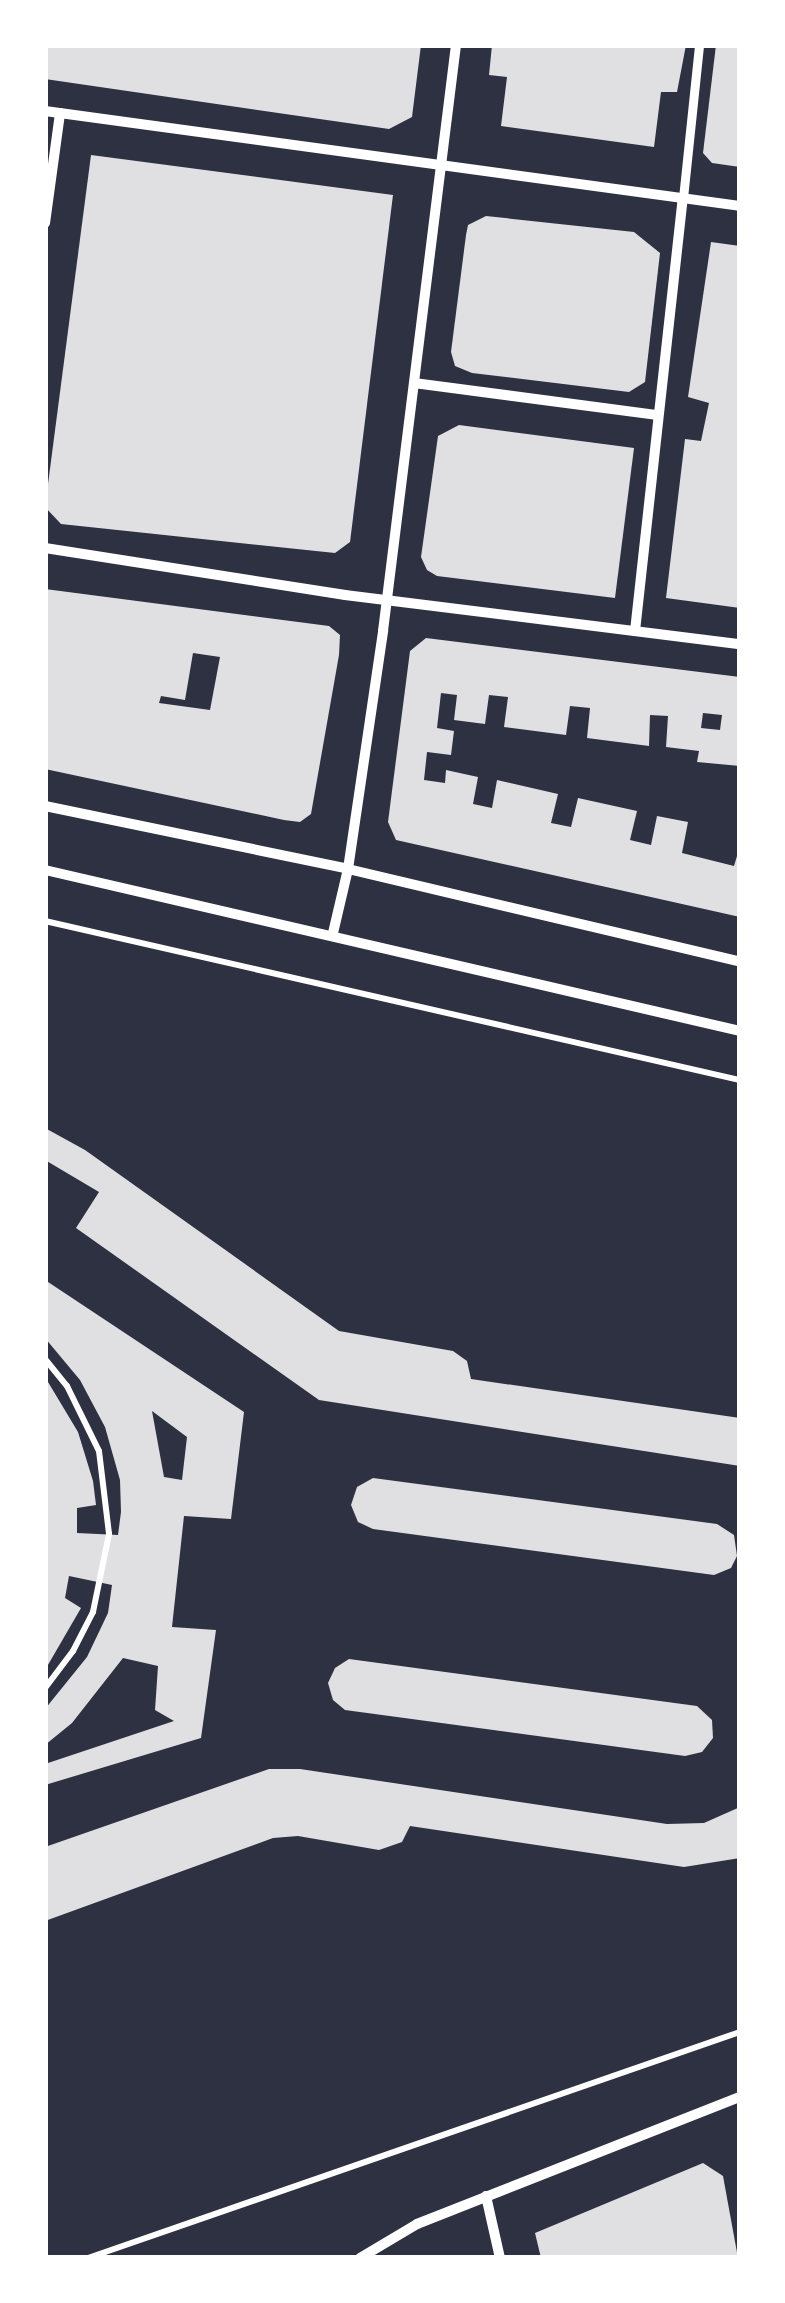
<!DOCTYPE html>
<style>
body{margin:0}
#map{position:relative;width:785px;height:2303px;overflow:hidden;background:#2d3142;font-family:"Space Grotesk",sans-serif}
div>[style]{position:absolute}
.building>*{inset:0;background:#e0e0e3}
.path>*{height:6px;margin:-3px;padding:0 3px;transform-origin:3px;border-radius:3px;background:#fff}
.pedestrian>*{height:9px;margin:-4.5px;padding:0 4.5px;transform-origin:4.5px;border-radius:4.5px;background:#fff}
.minor>*{height:10px;margin:-5px;padding:0 5px;transform-origin:5px;border-radius:5px;background:#fff}
span{translate:-50% -50%;white-space:nowrap;text-align:center;line-height:1.15;-webkit-text-stroke:8px #fff;paint-order:stroke}
.frame{position:absolute;inset:0;border:48px solid #fff;pointer-events:none}
</style>
<div id="map">
<div class="building">
<div style="clip-path:polygon(45px 45px,421px 45px,412px 117px,389px 129px,45px 79px)"></div>
<div style="clip-path:polygon(492px 45px,686px 45px,677px 92px,661px 92px,654px 147px,501px 126px,507px 77px,489px 75px)"></div>
<div style="clip-path:polygon(716px 45px,740px 45px,740px 167px,712px 163px,703px 153px)"></div>
<div style="clip-path:polygon(91px 155px,393px 195px,350px 542px,335px 553px,61px 524px,45px 507px)"></div>
<div style="clip-path:polygon(486px 216px,634px 232px,660px 253px,645px 382px,629px 392px,472px 373px,455px 366px,451px 352px,466px 235px,468px 225px)"></div>
<div style="clip-path:polygon(711px 242px,740px 246px,740px 608px,666px 598px,685px 439px,701px 441px,709px 403px,688px 397px)"></div>
<div style="clip-path:polygon(459px 425px,634px 448px,615px 598px,437px 576px,427px 570px,421px 557px,438px 436px)"></div>
<div style="clip-path:polygon(evenodd,45px 589px,329px 626px,340px 635px,339px 655px,311px 814px,300px 822px,284px 820px,45px 769px,45px 589px,193px 653px,220px 657px,210px 710px,159px 703px,161px 696px,185px 700px,193px 653px)"></div>
<div style="clip-path:polygon(evenodd,426px 638px,740px 677px,740px 766px,697px 762px,699px 751px,666px 747px,668px 716px,650px 715px,649px 746px,587px 738px,590px 708px,570px 706px,566px 735px,504px 727px,508px 697px,489px 695px,485px 724px,454px 720px,457px 695px,441px 693px,437px 728px,454px 731px,451px 755px,427px 752px,424px 780px,445px 783px,446px 770px,478px 777px,473px 804px,492px 808px,497px 780px,558px 794px,551px 823px,571px 827px,578px 798px,637px 811px,630px 840px,651px 845px,657px 816px,688px 822px,682px 853px,734px 866px,740px 846px,740px 917px,396px 840px,388px 822px,410px 651px,426px 638px,703px 713px,722px 715px,720px 730px,701px 728px,703px 713px)"></div>
<div style="clip-path:polygon(45px 1128px,85px 1150px,339px 1331px,453px 1351px,467px 1361px,471px 1379px,740px 1418px,740px 1466px,319px 1400px,76px 1228px,99px 1192px,45px 1160px)"></div>
<div style="clip-path:polygon(evenodd,45px 1280px,244px 1412px,231px 1519px,184px 1516px,172px 1627px,216px 1630px,201px 1738px,45px 1785px,45px 1764px,174px 1721px,155px 1710px,158px 1666px,123px 1658px,72px 1723px,45px 1745px,45px 1709px,87px 1657px,108px 1613px,112px 1585px,69px 1576px,65px 1598px,81px 1608px,45px 1670px,45px 1377px,78px 1432px,93px 1481px,96px 1505px,77px 1508px,77px 1533px,118px 1535px,121px 1512px,120px 1480px,105px 1427px,80px 1380px,45px 1338px,45px 1280px,152px 1411px,187px 1437px,182px 1480px,164px 1477px,152px 1411px)"></div>
<div style="clip-path:polygon(373px 1478px,717px 1524px,734px 1535px,737px 1556px,731px 1568px,714px 1575px,373px 1529px,358px 1522px,351px 1505px,357px 1487px)"></div>
<div style="clip-path:polygon(349px 1659px,697px 1706px,712px 1720px,713px 1738px,702px 1752px,685px 1756px,345px 1710px,333px 1700px,328px 1683px,335px 1668px)"></div>
<div style="clip-path:polygon(269px 1769px,300px 1769px,667px 1824px,704px 1823px,740px 1807px,740px 1858px,684px 1867px,410px 1826px,402px 1842px,379px 1850px,298px 1836px,273px 1838px,45px 1921px,45px 1847px)"></div>
<div style="clip-path:polygon(703px 2163px,723px 2176px,738px 2258px,541px 2258px,535px 2233px)"></div>
</div>
<div class="path">
<div style="left:45px;top:921px;width:713px;rotate:12.89deg"></div>
<div style="left:45px;top:1359px;width:35px;rotate:51deg"></div>
<div style="left:67px;top:1386px;width:72px;rotate:63.8deg"></div>
<div style="left:99px;top:1451px;width:84px;rotate:83.1deg"></div>
<div style="left:109px;top:1534px;width:80px;rotate:101.6deg"></div>
<div style="left:93px;top:1612px;width:44px;rotate:117.1deg"></div>
<div style="left:73px;top:1651px;width:46px;rotate:127.1deg"></div>
<div style="left:88px;top:2258px;width:690px;rotate:-19.12deg"></div>
</div>
<div class="pedestrian">
<div style="left:683px;top:198px;width:154px;rotate:-84deg"></div>
</div>
<div class="minor">
<div style="left:45px;top:111px;width:701px;rotate:7.78deg"></div>
<div style="left:45px;top:223px;width:111px;rotate:-82.2deg"></div>
<div style="left:414px;top:383px;width:246px;rotate:7.5deg"></div>
<div style="left:45px;top:548px;width:304px;rotate:8.9deg"></div>
<div style="left:345px;top:595px;width:398px;rotate:7.1deg"></div>
<div style="left:635px;top:631px;width:436px;rotate:-83.7deg"></div>
<div style="left:45px;top:806px;width:309px;rotate:11.7deg"></div>
<div style="left:348px;top:869px;width:403px;rotate:13.3deg"></div>
<div style="left:45px;top:870px;width:713px;rotate:13.04deg"></div>
<div style="left:333px;top:933px;width:66px;rotate:-76.8deg"></div>
<div style="left:348px;top:869px;width:241px;rotate:-81.6deg"></div>
<div style="left:383px;top:631px;width:591px;rotate:-82.9deg"></div>
<div style="left:486px;top:2196px;width:64px;rotate:77.3deg"></div>
<div style="left:360px;top:2258px;width:66px;rotate:-30.8deg"></div>
<div style="left:417px;top:2224px;width:347px;rotate:-21.5deg"></div>
</div>
<div class="frame"></div>
</div>
